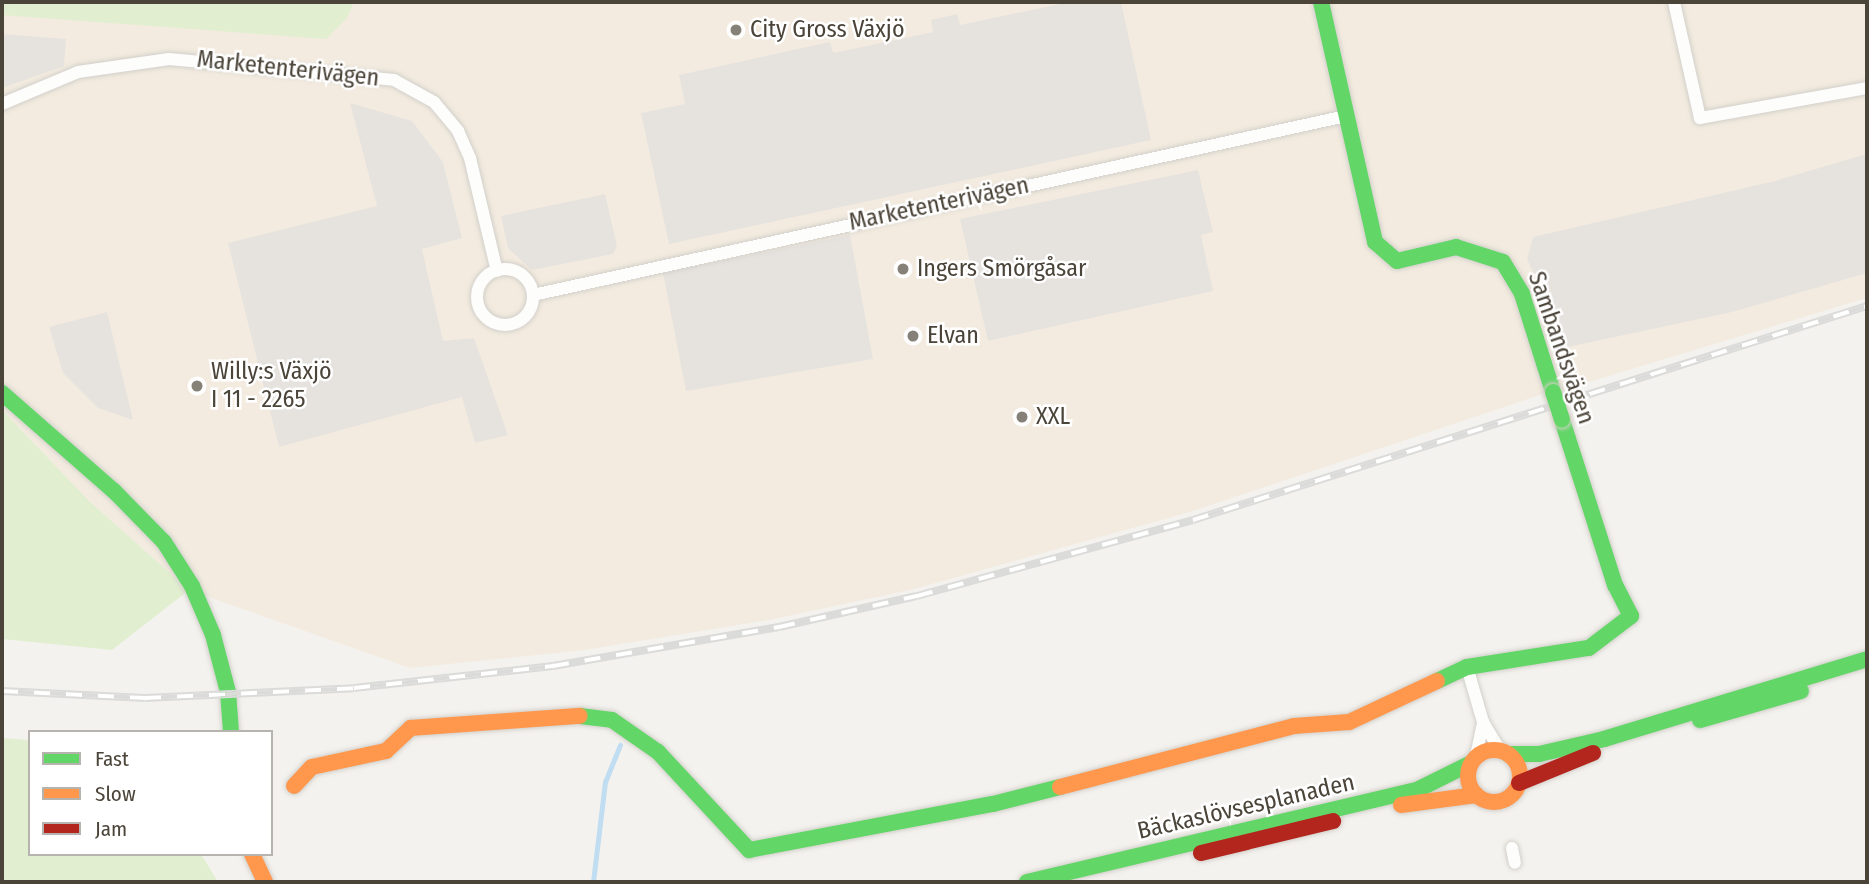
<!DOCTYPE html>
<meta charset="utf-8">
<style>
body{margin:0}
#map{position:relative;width:1869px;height:884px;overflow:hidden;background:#f4f2ee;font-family:"Fira Sans Condensed",sans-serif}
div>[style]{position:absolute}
.commercial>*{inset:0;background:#f3ebdf}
.green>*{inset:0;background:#e1eecf}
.parking>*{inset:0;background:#e6e3df}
.stream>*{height:5px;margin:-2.5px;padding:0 2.5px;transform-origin:2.5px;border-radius:2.5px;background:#c0ddf1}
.roads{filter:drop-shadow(0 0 2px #d2d0cb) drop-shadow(0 0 2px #d2d0cb)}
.street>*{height:12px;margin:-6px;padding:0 6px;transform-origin:6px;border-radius:6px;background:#fdfdfc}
.street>.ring{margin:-6px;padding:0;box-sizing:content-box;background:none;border:12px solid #fdfdfc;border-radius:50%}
.fast>*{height:16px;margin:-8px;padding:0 8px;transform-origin:8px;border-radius:8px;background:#63d668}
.slow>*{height:16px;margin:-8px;padding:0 8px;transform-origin:8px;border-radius:8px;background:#ff974d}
.slow>.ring{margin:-8px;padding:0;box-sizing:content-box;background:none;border:16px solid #ff974d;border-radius:50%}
.jam>*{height:16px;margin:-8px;padding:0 8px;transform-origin:8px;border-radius:8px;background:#b3261e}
.rail>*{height:8px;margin-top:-4px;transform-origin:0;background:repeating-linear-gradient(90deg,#fff 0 16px,#dbdbda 0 32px);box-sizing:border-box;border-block:2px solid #dbdbda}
.bridges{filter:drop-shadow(0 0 2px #d3cfc5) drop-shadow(0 0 2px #d3cfc5)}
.fast-bridge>*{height:16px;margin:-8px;padding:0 8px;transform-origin:8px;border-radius:8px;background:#63d668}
.dots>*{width:19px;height:19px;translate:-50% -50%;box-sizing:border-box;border:4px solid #fff;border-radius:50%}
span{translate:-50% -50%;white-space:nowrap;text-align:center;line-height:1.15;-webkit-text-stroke:5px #fff;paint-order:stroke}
.poi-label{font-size:24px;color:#4b4439}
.left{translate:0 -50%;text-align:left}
.street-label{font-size:24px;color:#4b4439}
.frame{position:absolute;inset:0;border:4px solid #4b4439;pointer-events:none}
.legend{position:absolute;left:28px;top:730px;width:245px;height:126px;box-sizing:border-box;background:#fff;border:2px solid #b7b4b0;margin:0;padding:9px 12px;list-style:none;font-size:21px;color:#4b4439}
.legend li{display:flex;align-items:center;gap:14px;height:35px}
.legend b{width:35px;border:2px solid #b7b4b0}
</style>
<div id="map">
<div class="commercial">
<div style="clip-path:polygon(354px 2px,1867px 2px,1867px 298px,1562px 390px,1533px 323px,1543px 394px,1190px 512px,914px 589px,774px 619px,585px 650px,410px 668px,189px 590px,89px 501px,2px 410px,2px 13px,347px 18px)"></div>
</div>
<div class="green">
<div style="clip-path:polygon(2px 2px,354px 2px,347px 18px,326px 39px,2px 15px)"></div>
<div style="clip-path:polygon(2px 410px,89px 501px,189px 590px,112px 650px,2px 639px)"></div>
<div style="clip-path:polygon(2px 738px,30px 740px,30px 854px,201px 854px,218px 882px,2px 882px)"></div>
</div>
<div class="parking">
<div style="clip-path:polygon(1069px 2px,1121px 2px,1151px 140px,669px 244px,641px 113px,685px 104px,679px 75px,830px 42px,833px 53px,933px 32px,931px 20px,957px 14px,960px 25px)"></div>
<div style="clip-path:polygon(2px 34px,66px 39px,64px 66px,2px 88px)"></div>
<div style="clip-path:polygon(350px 103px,412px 121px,443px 162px,462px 238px,422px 249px,443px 341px,474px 338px,508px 435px,475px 443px,462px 397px,279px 447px,228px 243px,377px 206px)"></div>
<div style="clip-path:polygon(1867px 154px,1867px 273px,1732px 312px,1568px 347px,1527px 259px,1533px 237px,1775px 181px)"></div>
<div style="clip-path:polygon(1198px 170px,1213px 232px,1201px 235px,1213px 291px,988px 341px,960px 219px)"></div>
<div style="clip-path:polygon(605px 194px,617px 246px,613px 254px,532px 270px,508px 248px,501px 216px)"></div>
<div style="clip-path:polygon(850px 235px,873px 359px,686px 391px,663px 273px)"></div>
<div style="clip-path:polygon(107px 312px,133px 420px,98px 408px,63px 373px,49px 327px)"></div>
</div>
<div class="stream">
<div style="left:593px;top:882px;width:101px;rotate:-83.2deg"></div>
<div style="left:605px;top:782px;width:40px;rotate:-68deg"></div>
</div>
<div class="roads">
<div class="street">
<div style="left:1674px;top:2px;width:119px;rotate:77.4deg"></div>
<div style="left:1700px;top:118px;width:170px;rotate:-10.2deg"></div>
<div style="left:2px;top:104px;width:82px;rotate:-22.8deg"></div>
<div style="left:78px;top:72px;width:92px;rotate:-8.1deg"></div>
<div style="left:169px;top:59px;width:226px;rotate:5.3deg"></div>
<div style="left:394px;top:80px;width:46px;rotate:28.8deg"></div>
<div style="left:434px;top:102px;width:38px;rotate:50deg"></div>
<div style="left:458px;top:131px;width:30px;rotate:66deg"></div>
<div style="left:470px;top:158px;width:116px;rotate:76.6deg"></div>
<div class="ring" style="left:477px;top:269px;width:44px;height:44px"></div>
<div style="left:533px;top:295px;width:832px;rotate:-12.42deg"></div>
<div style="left:1467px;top:667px;width:57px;rotate:73.8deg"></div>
<div style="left:1483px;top:722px;width:33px;rotate:59deg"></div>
<div style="left:1476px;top:756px;width:35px;rotate:-78deg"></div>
<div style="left:1512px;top:848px;width:15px;rotate:79deg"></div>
</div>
<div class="fast">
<div style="left:1321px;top:2px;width:246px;rotate:77.3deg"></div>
<div style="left:1375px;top:242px;width:29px;rotate:41deg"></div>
<div style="left:1397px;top:261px;width:61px;rotate:-13.3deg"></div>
<div style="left:1456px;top:247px;width:49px;rotate:17.7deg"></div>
<div style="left:1503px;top:262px;width:37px;rotate:59deg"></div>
<div style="left:1522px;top:294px;width:103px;rotate:72.4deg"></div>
<div style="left:2px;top:393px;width:149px;rotate:41.2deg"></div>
<div style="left:114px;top:491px;width:71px;rotate:45.6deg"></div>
<div style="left:164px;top:542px;width:52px;rotate:57.5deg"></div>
<div style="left:192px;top:586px;width:53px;rotate:66.8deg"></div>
<div style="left:213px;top:635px;width:59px;rotate:75.3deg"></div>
<div style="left:228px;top:692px;width:40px;rotate:85.7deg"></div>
<div style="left:1437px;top:681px;width:33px;rotate:-25deg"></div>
<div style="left:1467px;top:667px;width:123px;rotate:-8.9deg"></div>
<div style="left:1589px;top:648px;width:53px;rotate:-37.3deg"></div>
<div style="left:1631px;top:616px;width:35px;rotate:-117deg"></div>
<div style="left:1615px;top:585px;width:173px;rotate:-107.8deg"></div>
<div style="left:580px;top:716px;width:32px;rotate:7deg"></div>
<div style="left:612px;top:720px;width:56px;rotate:34.8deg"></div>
<div style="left:658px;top:752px;width:134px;rotate:47.1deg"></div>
<div style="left:749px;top:850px;width:248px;rotate:-10.7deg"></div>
<div style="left:993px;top:804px;width:69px;rotate:-14.2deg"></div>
<div style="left:1700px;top:720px;width:105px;rotate:-16deg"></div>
<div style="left:1508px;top:754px;width:31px"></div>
<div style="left:1539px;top:754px;width:67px;rotate:-13deg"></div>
<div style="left:1604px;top:739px;width:275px;rotate:-16.9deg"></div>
<div style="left:1027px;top:882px;width:403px;rotate:-13.3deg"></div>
<div style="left:1419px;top:789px;width:58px;rotate:-26.6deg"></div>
</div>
<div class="slow">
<div class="ring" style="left:1468px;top:750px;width:36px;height:36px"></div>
<div style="left:294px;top:786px;width:26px;rotate:-47deg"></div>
<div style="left:312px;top:767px;width:76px;rotate:-12.2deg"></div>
<div style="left:386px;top:751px;width:34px;rotate:-43deg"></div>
<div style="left:411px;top:728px;width:169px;rotate:-4.1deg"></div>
<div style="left:1060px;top:787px;width:242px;rotate:-14.6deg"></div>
<div style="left:1294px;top:726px;width:55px;rotate:-4.2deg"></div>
<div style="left:1349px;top:722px;width:97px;rotate:-25deg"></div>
<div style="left:1401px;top:805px;width:76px;rotate:-7.6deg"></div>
<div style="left:252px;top:854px;width:31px;rotate:65deg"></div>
</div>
<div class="jam">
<div style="left:1519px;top:783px;width:80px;rotate:-22.1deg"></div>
<div style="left:1201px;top:853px;width:136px;rotate:-13.6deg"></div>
</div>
</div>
<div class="rail">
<div style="left:2px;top:691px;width:143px;rotate:2.8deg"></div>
<div style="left:145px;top:698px;width:209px;rotate:-2.7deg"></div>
<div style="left:354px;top:688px;width:200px;rotate:-6.3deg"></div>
<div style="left:553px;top:666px;width:229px;rotate:-9.8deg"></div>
<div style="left:779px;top:627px;width:141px;rotate:-12.7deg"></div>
<div style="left:917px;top:596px;width:286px;rotate:-15.4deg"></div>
<div style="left:1193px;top:520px;width:707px;rotate:-17.62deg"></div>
</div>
<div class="bridges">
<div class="fast-bridge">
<div style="left:1553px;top:392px;width:29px;rotate:72deg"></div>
</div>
</div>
<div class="dots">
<div style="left:736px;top:30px;background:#868178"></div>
<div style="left:903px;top:269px;background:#868178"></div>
<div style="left:913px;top:336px;background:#868178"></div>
<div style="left:197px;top:386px;background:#868178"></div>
<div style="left:1022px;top:417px;background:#868178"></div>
</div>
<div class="poi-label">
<span class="left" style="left:750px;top:30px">City Gross Växjö</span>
<span class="left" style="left:917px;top:269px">Ingers Smörgåsar</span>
<span class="left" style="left:927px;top:336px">Elvan</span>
<span class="left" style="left:211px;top:386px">Willy:s Växjö<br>I 11 - 2265</span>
<span class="left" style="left:1036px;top:417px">XXL</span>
</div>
<div class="street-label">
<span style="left:288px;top:69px;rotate:6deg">Marketenterivägen</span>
<span style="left:939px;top:204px;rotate:-12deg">Marketenterivägen</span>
<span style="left:1561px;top:348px;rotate:71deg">Sambandsvägen</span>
<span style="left:1246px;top:807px;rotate:-13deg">Bäckaslövsesplanaden</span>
</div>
<div class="frame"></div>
<ul class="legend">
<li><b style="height:9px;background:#63d668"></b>Fast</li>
<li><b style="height:9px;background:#ff974d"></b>Slow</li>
<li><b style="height:9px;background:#b3261e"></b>Jam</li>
</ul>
</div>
